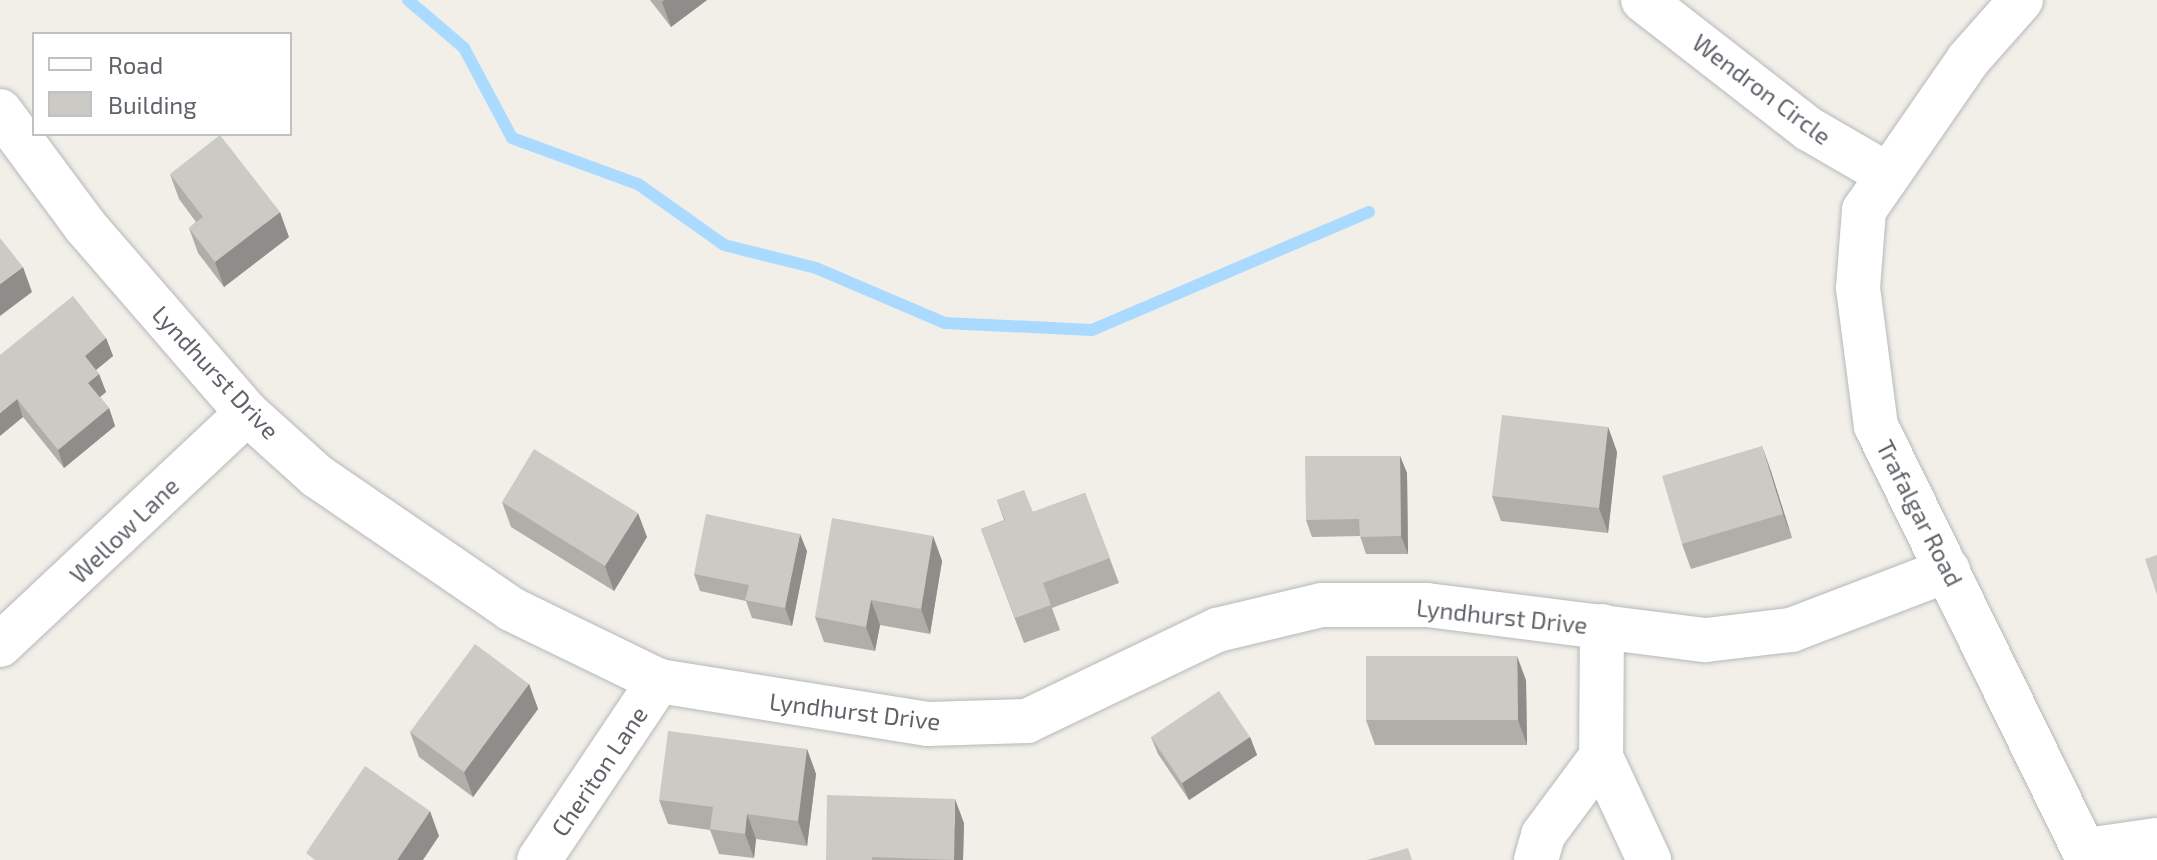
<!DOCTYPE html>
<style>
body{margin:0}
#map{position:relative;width:2157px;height:860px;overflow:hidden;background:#f1efe8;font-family:"Exo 2",sans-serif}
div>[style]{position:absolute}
.stream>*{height:12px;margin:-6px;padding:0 6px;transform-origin:6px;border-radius:6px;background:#aadaff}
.roads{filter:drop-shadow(0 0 2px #b5b8bc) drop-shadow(0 0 2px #b5b8bc)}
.minor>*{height:44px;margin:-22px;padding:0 22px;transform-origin:22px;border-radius:22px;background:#fff}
.wall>*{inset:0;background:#afaea9}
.shaded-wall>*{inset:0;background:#8f8d8a}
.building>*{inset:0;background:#cccac5}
span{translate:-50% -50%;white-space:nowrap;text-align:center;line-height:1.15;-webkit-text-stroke:6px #fff;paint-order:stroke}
.street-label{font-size:24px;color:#5f6368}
.legend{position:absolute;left:32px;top:32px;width:260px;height:104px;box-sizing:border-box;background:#fff;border:2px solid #bfc1c3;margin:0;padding:10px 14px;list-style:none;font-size:24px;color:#5f6368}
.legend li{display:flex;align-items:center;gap:16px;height:40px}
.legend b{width:40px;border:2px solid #bfc1c3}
</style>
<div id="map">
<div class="stream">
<div style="left:408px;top:0;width:74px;rotate:40.6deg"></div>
<div style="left:464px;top:48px;width:102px;rotate:61.9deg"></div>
<div style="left:512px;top:138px;width:134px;rotate:20.1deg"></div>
<div style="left:638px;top:184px;width:105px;rotate:35.3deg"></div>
<div style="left:724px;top:245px;width:95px;rotate:14deg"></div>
<div style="left:816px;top:268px;width:140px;rotate:23.1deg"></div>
<div style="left:945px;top:323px;width:147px;rotate:2.7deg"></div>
<div style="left:1092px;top:330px;width:301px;rotate:-23.1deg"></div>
</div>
<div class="roads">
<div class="minor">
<div style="left:1643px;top:0;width:210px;rotate:37.9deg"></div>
<div style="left:1809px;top:129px;width:88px;rotate:30.1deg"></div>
<div style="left:2021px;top:0;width:80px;rotate:131.5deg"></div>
<div style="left:1968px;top:60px;width:183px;rotate:124.7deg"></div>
<div style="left:1864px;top:210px;width:78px;rotate:94.4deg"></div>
<div style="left:1858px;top:288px;width:139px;rotate:82.6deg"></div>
<div style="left:1876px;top:426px;width:483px;rotate:63.9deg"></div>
<div style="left:0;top:111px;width:143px;rotate:53.5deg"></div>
<div style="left:85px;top:226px;width:247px;rotate:49.1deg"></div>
<div style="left:247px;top:413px;width:94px;rotate:42deg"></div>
<div style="left:317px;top:476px;width:235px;rotate:34.4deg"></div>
<div style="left:511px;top:609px;width:165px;rotate:25.9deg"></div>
<div style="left:659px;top:681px;width:272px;rotate:9.1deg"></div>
<div style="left:928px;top:724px;width:99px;rotate:-1.7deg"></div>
<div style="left:1027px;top:721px;width:211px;rotate:-25.6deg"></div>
<div style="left:1217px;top:630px;width:108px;rotate:-13.4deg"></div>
<div style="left:1322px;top:605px;width:105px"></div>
<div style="left:1427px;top:605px;width:281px;rotate:7.2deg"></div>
<div style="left:1706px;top:640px;width:86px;rotate:-6.7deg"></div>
<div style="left:1791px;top:630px;width:168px;rotate:-20.9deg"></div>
<div style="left:1602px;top:626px;width:131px;rotate:90.4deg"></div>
<div style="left:1601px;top:757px;width:114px;rotate:65deg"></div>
<div style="left:0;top:645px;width:339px;rotate:-43.2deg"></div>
<div style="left:2087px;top:850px;width:71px;rotate:-8.1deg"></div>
<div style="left:539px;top:860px;width:216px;rotate:-56.2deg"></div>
<div style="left:1536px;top:860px;width:26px;rotate:-74deg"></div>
<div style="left:1543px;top:835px;width:97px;rotate:-53.4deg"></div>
</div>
</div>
<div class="wall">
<div style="clip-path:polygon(650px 0,707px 0,671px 27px)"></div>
<div style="clip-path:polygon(170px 174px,289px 237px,224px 287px,198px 253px,189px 228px,196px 222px,179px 199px)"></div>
<div style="clip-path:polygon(106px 338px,113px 356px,96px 370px,99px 374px,106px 392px,100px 397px,109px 408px,115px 426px,64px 468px,23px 417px,0 355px)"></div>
<div style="clip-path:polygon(1608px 427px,1617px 452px,1608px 533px,1501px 521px,1492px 496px)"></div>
<div style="clip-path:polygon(1762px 446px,1792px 538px,1691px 569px,1682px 544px)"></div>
<div style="clip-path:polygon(1400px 456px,1407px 473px,1408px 554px,1366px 554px,1360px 536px,1312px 537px,1306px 520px)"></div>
<div style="clip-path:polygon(1085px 493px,1119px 583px,1052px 608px,1060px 630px,1024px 643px,981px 529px,1004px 520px,997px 500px,1033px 512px)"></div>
<div style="clip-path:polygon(502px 502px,647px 537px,614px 591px,511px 527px)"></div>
<div style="clip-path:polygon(933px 536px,942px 561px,930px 634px,880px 625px,875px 651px,824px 642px,815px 617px)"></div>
<div style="clip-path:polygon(807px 551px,792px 626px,752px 618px,746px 601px,700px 591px,694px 574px)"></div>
<div style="clip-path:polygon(1526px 680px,1527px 745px,1375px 745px,1366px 720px)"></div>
<div style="clip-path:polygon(529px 684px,538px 709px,473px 797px,419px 757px,410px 732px)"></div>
<div style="clip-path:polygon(1151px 737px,1250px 737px,1257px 755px,1189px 800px,1158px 754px)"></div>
<div style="clip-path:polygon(807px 749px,816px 774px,807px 846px,756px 839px,754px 858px,719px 854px,710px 830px,668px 824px,659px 800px)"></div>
<div style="clip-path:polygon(964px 823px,963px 860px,826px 860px)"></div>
</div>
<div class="shaded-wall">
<div style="clip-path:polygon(665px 0,707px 0,671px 27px,662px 2px)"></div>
<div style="clip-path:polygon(280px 212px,289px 237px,224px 287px,215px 262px)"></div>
<div style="clip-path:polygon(23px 267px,32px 292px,0 316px,0 284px)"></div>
<div style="clip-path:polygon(106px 338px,113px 356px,91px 374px,85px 356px)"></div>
<div style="clip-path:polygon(99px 374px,106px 392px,95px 401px,88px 383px)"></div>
<div style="clip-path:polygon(17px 399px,23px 417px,0 436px,0 413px)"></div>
<div style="clip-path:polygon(109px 408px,115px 426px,64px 468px,58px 450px)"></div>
<div style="clip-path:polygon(1608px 427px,1617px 452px,1608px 533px,1599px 508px)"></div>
<div style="clip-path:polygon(1762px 446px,1771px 471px,1792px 538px,1783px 514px)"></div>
<div style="clip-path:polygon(1400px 456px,1407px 473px,1408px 554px,1401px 536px)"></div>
<div style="clip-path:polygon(638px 513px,647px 537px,614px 591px,605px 566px)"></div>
<div style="clip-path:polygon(800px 534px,807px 551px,792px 626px,785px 608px)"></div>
<div style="clip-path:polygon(933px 536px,942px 561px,930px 634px,921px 609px)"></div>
<div style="clip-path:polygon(871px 600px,880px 625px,875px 651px,866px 627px)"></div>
<div style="clip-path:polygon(1517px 656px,1526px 680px,1527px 745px,1518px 720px)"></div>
<div style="clip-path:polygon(529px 684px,538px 709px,473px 797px,464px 772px)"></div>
<div style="clip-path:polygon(1250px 737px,1257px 755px,1189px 800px,1182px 783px)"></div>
<div style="clip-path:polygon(807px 749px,816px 774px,807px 846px,798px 821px)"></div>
<div style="clip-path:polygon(955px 799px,964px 823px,963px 860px,954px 860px)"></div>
<div style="clip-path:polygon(430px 811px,439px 836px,423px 860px,397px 860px)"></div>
<div style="clip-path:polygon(747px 814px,756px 839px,754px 858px,745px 834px)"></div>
</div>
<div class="building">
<div style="clip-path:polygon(220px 135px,280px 212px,215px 262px,189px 228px,203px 217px,170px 174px)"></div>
<div style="clip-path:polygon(0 238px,23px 267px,0 284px)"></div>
<div style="clip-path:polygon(73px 296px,106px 338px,85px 356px,99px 374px,88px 383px,109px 408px,58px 450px,17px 399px,0 413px,0 355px)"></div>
<div style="clip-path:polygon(1502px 415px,1608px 427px,1599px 508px,1492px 496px)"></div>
<div style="clip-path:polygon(1762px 446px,1783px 514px,1682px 544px,1662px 476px)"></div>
<div style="clip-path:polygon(534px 449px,638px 513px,605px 566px,502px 502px)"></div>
<div style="clip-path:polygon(1305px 456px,1400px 456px,1401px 536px,1360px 537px,1359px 519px,1306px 520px)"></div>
<div style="clip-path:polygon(1024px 490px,1033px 512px,1085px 493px,1110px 558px,1043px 583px,1051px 605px,1015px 618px,981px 529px,1005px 520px,997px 500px)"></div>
<div style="clip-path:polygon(706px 514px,800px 534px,785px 608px,745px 600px,749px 585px,694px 574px)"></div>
<div style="clip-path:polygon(832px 518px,933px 536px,921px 609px,871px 600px,866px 627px,815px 617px)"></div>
<div style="clip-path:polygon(2157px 555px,2157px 595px,2145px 559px)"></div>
<div style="clip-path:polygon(475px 644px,529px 684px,464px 772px,410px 732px)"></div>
<div style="clip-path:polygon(1366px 656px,1517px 656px,1518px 720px,1366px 720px)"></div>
<div style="clip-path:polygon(1219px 691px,1250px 737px,1182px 783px,1151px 737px)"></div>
<div style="clip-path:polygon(668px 731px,807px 749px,798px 821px,747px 814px,745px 834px,710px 829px,713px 807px,659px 800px)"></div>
<div style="clip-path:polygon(365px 766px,430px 811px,397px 860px,315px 860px,306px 853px)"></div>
<div style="clip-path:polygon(827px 795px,955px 799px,954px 860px,872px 857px,872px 860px,826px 860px)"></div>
<div style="clip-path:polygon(1408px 848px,1412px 860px,1367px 860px)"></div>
</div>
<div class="street-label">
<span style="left:1762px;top:89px;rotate:37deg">Wendron Circle</span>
<span style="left:216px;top:372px;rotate:47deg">Lyndhurst Drive</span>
<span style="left:1920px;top:513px;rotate:63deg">Trafalgar Road</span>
<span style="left:124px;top:530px;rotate:-44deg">Wellow Lane</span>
<span style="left:1502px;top:616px;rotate:6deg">Lyndhurst Drive</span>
<span style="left:855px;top:711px;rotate:7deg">Lyndhurst Drive</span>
<span style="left:599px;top:771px;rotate:-56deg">Cheriton Lane</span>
</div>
<ul class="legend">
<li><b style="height:10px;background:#fff"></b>Road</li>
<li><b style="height:22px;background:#cccac5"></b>Building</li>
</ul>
</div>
